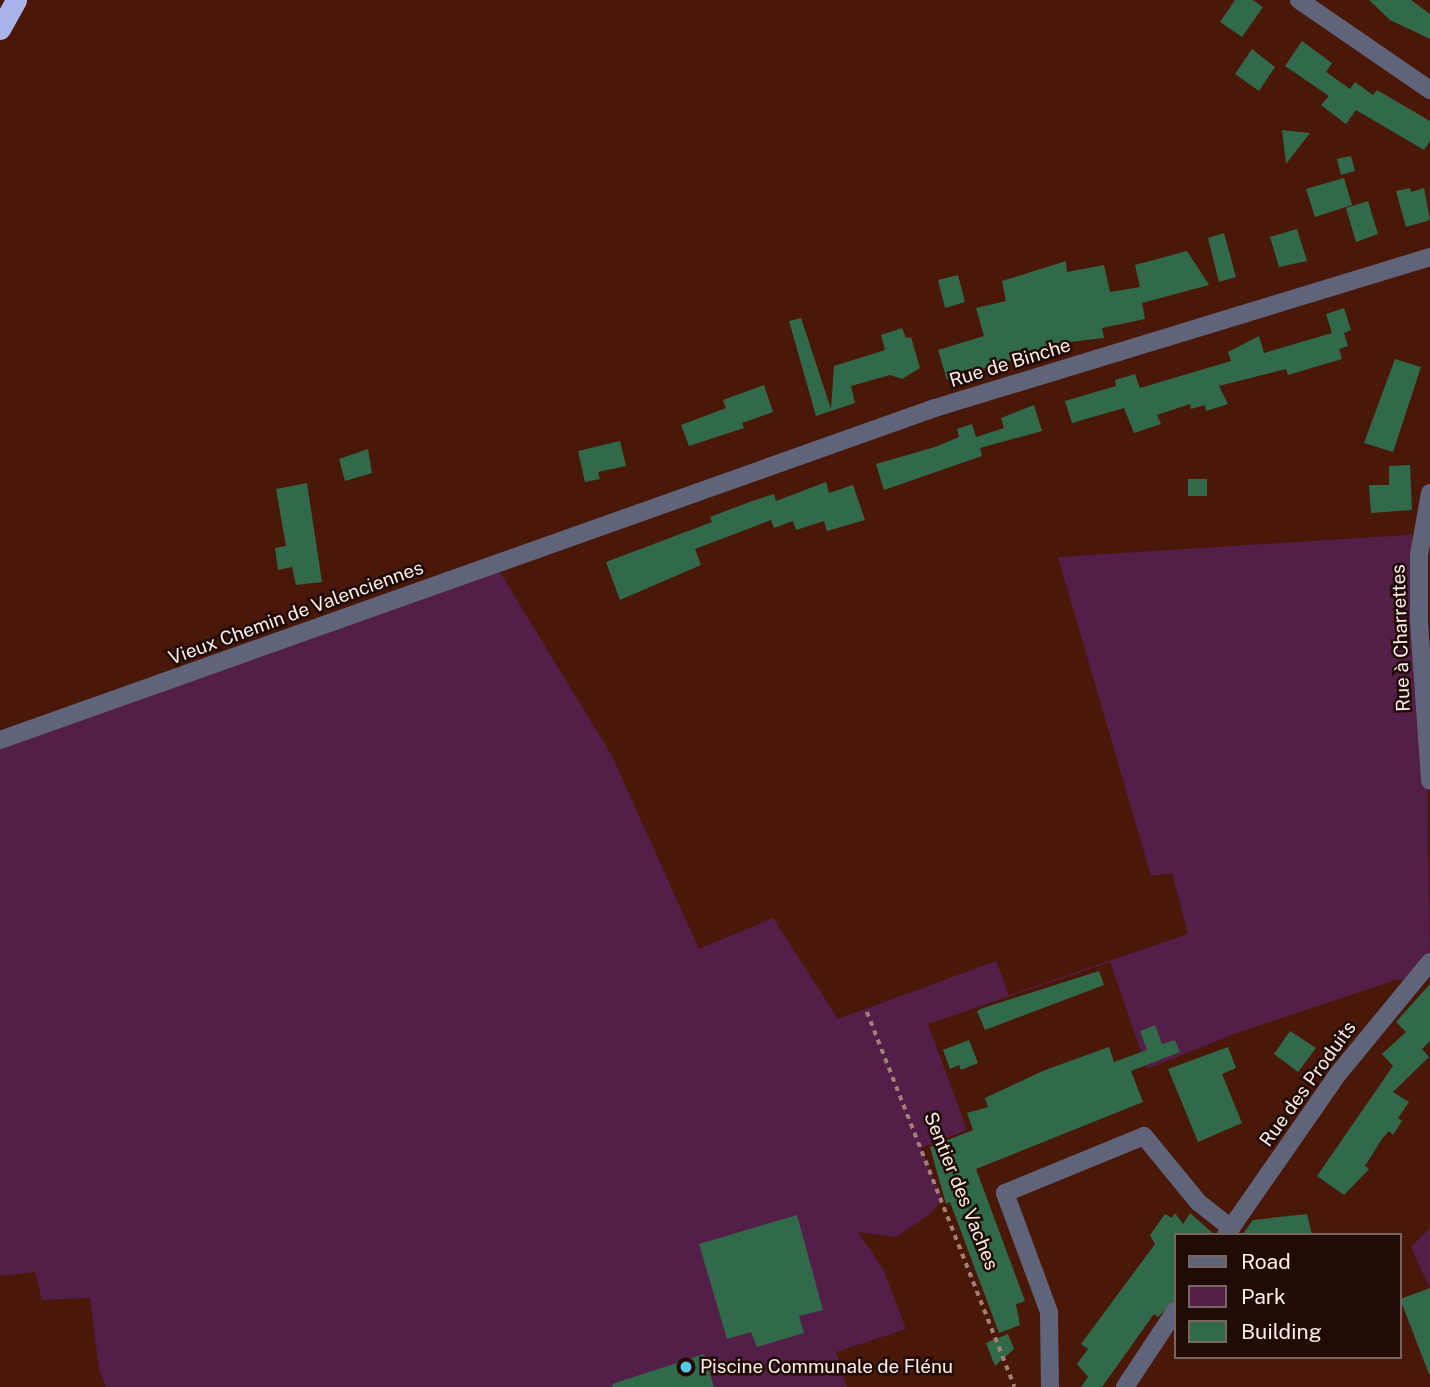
<!DOCTYPE html>
<meta charset="utf-8">
<style>
body{margin:0}
#map{position:relative;width:1430px;height:1387px;overflow:hidden;background:#4a1808;font-family:"Public Sans",sans-serif}
div>[style]{position:absolute}
.green>*{inset:0;background:#531e47}
.building>*{inset:0;background:#316a4b}
.path>*{height:3.5px;margin-top:-1.75px;transform-origin:0;background:repeating-linear-gradient(90deg,#a18176 0 5px,transparent 0 10px)}
.minor>*{height:18px;margin:-9px;padding:0 9px;transform-origin:9px;border-radius:9px;background:#60647a}
.highway>*{height:21px;margin:-10.5px;padding:0 10.5px;transform-origin:10.5px;border-radius:10.5px;background:#aab3eb}
.dots>*{width:19px;height:19px;translate:-50% -50%;box-sizing:border-box;border:4px solid #210b06;border-radius:50%}
span{translate:-50% -50%;white-space:nowrap;text-align:center;line-height:1.15;-webkit-text-stroke:5px #210b06;paint-order:stroke}
.street-label{font-size:19px;color:#fbeee9}
.poi-label{font-size:19px;color:#fbeee9}
.left{translate:0 -50%;text-align:left}
.legend{position:absolute;left:1174px;top:1233px;width:228px;height:126px;box-sizing:border-box;background:#210b06;border:2px solid #786661;margin:0;padding:9px 12px;list-style:none;font-size:21px;color:#fbeee9}
.legend li{display:flex;align-items:center;gap:14px;height:35px}
.legend b{width:35px;border:2px solid #786661}
</style>
<div id="map">
<div class="green">
<div style="clip-path:polygon(1423px 534px,1430px 962px,1416px 979px,1395px 980px,1237px 1033px,1147px 1069px,1110px 962px,928px 1024px,967px 1130px,921px 1148px,942px 1199px,930px 1214px,896px 1237px,858px 1232px,883px 1269px,906px 1329px,836px 1352px,847px 1387px,106px 1387px,99px 1370px,90px 1298px,42px 1300px,35px 1272px,0 1276px,0 740px,495px 564px,612px 756px,699px 949px,773px 918px,838px 1019px,996px 961px,1009px 995px,1188px 934px,1172px 873px,1151px 876px,1058px 557px)"></div>
<div style="clip-path:polygon(1430px 1228px,1430px 1289px,1411px 1247px)"></div>
</div>
<div class="building">
<div style="clip-path:polygon(1235px 0,1253px 0,1263px 7px,1242px 37px,1220px 22px)"></div>
<div style="clip-path:polygon(1369px 0,1411px 0,1430px 14px,1430px 39px,1390px 20px)"></div>
<div style="clip-path:polygon(1302px 41px,1332px 63px,1326px 72px,1350px 89px,1355px 82px,1373px 95px,1377px 90px,1430px 121px,1430px 141px,1424px 150px,1356px 110px,1346px 124px,1321px 105px,1329px 96px,1285px 66px)"></div>
<div style="clip-path:polygon(1252px 49px,1275px 67px,1259px 91px,1235px 74px)"></div>
<div style="clip-path:polygon(1282px 130px,1310px 133px,1286px 164px)"></div>
<div style="clip-path:polygon(1351px 156px,1355px 171px,1341px 175px,1337px 159px)"></div>
<div style="clip-path:polygon(1344px 178px,1352px 205px,1315px 217px,1306px 189px)"></div>
<div style="clip-path:polygon(1410px 188px,1411px 192px,1424px 188px,1430px 220px,1406px 227px,1396px 191px)"></div>
<div style="clip-path:polygon(1368px 201px,1378px 234px,1356px 242px,1346px 208px)"></div>
<div style="clip-path:polygon(1297px 229px,1307px 261px,1279px 267px,1270px 237px)"></div>
<div style="clip-path:polygon(1224px 233px,1236px 277px,1219px 282px,1208px 238px)"></div>
<div style="clip-path:polygon(1187px 251px,1209px 285px,1142px 303px,1145px 319px,1102px 328px,1104px 338px,1070px 342px,947px 380px,938px 350px,984px 336px,976px 308px,1006px 301px,1002px 281px,1066px 261px,1067px 272px,1104px 265px,1110px 292px,1140px 287px,1135px 265px)"></div>
<div style="clip-path:polygon(958px 275px,965px 302px,945px 308px,938px 280px)"></div>
<div style="clip-path:polygon(1344px 308px,1351px 330px,1344px 333px,1348px 346px,1339px 349px,1342px 359px,1288px 375px,1286px 369px,1219px 386px,1228px 404px,1206px 411px,1205px 405px,1191px 409px,1190px 404px,1157px 415px,1161px 424px,1134px 433px,1124px 408px,1072px 423px,1065px 401px,1116px 386px,1115px 380px,1135px 374px,1140px 388px,1231px 361px,1228px 352px,1259px 336px,1264px 353px,1332px 333px,1326px 314px)"></div>
<div style="clip-path:polygon(801px 318px,831px 409px,834px 366px,885px 350px,881px 335px,902px 328px,906px 338px,911px 337px,920px 368px,902px 379px,890px 375px,851px 386px,855px 403px,816px 416px,789px 321px)"></div>
<div style="clip-path:polygon(1395px 359px,1421px 367px,1393px 452px,1364px 443px)"></div>
<div style="clip-path:polygon(764px 385px,773px 412px,742px 423px,744px 428px,689px 446px,681px 425px,726px 408px,723px 400px)"></div>
<div style="clip-path:polygon(1034px 405px,1042px 431px,980px 448px,982px 456px,884px 490px,876px 464px,935px 447px,959px 437px,957px 429px,972px 424px,976px 437px,1004px 428px,1001px 418px)"></div>
<div style="clip-path:polygon(620px 441px,626px 466px,598px 472px,600px 479px,585px 482px,578px 451px)"></div>
<div style="clip-path:polygon(368px 449px,372px 473px,345px 481px,339px 459px)"></div>
<div style="clip-path:polygon(1410px 465px,1412px 510px,1371px 513px,1369px 485px,1389px 485px,1389px 466px)"></div>
<div style="clip-path:polygon(1188px 479px,1207px 479px,1207px 496px,1188px 496px)"></div>
<div style="clip-path:polygon(826px 482px,829px 493px,853px 485px,865px 520px,827px 531px,824px 521px,796px 530px,793px 521px,774px 528px,771px 520px,695px 549px,701px 565px,620px 600px,606px 562px,712px 522px,710px 517px,752px 501px,774px 494px,776px 501px)"></div>
<div style="clip-path:polygon(307px 483px,322px 582px,296px 585px,292px 567px,278px 570px,275px 548px,286px 546px,276px 489px)"></div>
<div style="clip-path:polygon(1099px 971px,1104px 985px,985px 1030px,977px 1011px,983px 1008px)"></div>
<div style="clip-path:polygon(1430px 984px,1430px 1041px,1422px 1049px,1429px 1057px,1393px 1092px,1409px 1102px,1398px 1118px,1402px 1121px,1393px 1135px,1389px 1131px,1382px 1139px,1365px 1166px,1369px 1169px,1344px 1195px,1317px 1176px,1393px 1066px,1382px 1054px,1406px 1032px,1396px 1022px)"></div>
<div style="clip-path:polygon(1155px 1025px,1162px 1044px,1175px 1040px,1180px 1052px,1131px 1071px,1143px 1102px,976px 1169px,1025px 1301px,1016px 1304px,1020px 1325px,999px 1333px,950px 1202px,946px 1204px,930px 1147px,973px 1130px,967px 1113px,988px 1107px,985px 1098px,1045px 1070px,1109px 1047px,1114px 1062px,1147px 1050px,1140px 1031px)"></div>
<div style="clip-path:polygon(1290px 1031px,1316px 1048px,1298px 1072px,1274px 1054px)"></div>
<div style="clip-path:polygon(969px 1040px,978px 1063px,961px 1070px,959px 1065px,950px 1069px,943px 1050px)"></div>
<div style="clip-path:polygon(1228px 1047px,1236px 1068px,1222px 1074px,1242px 1123px,1198px 1142px,1168px 1069px)"></div>
<div style="clip-path:polygon(1175px 1213px,1183px 1224px,1190px 1213px,1215px 1235px,1176px 1235px,1176px 1299px,1158px 1317px,1154px 1314px,1102px 1387px,1081px 1387px,1088px 1377px,1077px 1364px,1088px 1349px,1081px 1344px,1155px 1244px,1150px 1235px,1165px 1214px,1172px 1218px)"></div>
<div style="clip-path:polygon(1307px 1214px,1312px 1235px,1242px 1235px,1253px 1220px)"></div>
<div style="clip-path:polygon(797px 1215px,823px 1310px,799px 1316px,804px 1333px,757px 1347px,751px 1332px,727px 1339px,699px 1244px)"></div>
<div style="clip-path:polygon(1430px 1288px,1430px 1374px,1429px 1374px,1400px 1299px)"></div>
<div style="clip-path:polygon(1008px 1334px,1014px 1349px,995px 1366px,986px 1343px)"></div>
<div style="clip-path:polygon(704px 1354px,714px 1387px,613px 1387px,612px 1384px)"></div>
</div>
<div class="path">
<div style="left:867px;top:1012px;width:403px;rotate:68.5deg"></div>
</div>
<div class="minor">
<div style="left:1299px;top:0;width:159px;rotate:34.5deg"></div>
<div style="left:1430px;top:493px;width:63px;rotate:100.1deg"></div>
<div style="left:1419px;top:555px;width:67px;rotate:90deg"></div>
<div style="left:1419px;top:622px;width:159px;rotate:86deg"></div>
<div style="left:0;top:740px;width:992px;rotate:-19.55deg"></div>
<div style="left:935px;top:408px;width:518px;rotate:-16.96deg"></div>
<div style="left:1226px;top:1235px;width:196px;rotate:-55.2deg"></div>
<div style="left:1338px;top:1074px;width:145px;rotate:-50.6deg"></div>
<div style="left:1050px;top:1387px;width:75px;rotate:-90.8deg"></div>
<div style="left:1049px;top:1312px;width:127px;rotate:-110.3deg"></div>
<div style="left:1005px;top:1193px;width:150px;rotate:-22.3deg"></div>
<div style="left:1144px;top:1136px;width:85px;rotate:50.7deg"></div>
<div style="left:1198px;top:1202px;width:42px;rotate:38.2deg"></div>
<div style="left:1125px;top:1387px;width:92px;rotate:-56.5deg"></div>
</div>
<div class="highway">
<div style="left:0;top:29px;width:33px;rotate:-61deg"></div>
</div>
<div class="dots">
<div style="left:686px;top:1367px;background:#59c8e5"></div>
</div>
<div class="street-label">
<span style="left:1010px;top:363px;rotate:-17deg">Rue de Binche</span>
<span style="left:296px;top:613px;rotate:-20deg">Vieux Chemin de Valenciennes</span>
<span style="left:1401px;top:638px;rotate:-92deg">Rue à Charrettes</span>
<span style="left:1308px;top:1084px;rotate:-54deg">Rue des Produits</span>
<span style="left:961px;top:1191px;rotate:68deg">Sentier des Vaches</span>
</div>
<div class="poi-label">
<span class="left" style="left:700px;top:1367px">Piscine Communale de Flénu</span>
</div>
<ul class="legend">
<li><b style="height:9px;background:#60647a"></b>Road</li>
<li><b style="height:19px;background:#531e47"></b>Park</li>
<li><b style="height:19px;background:#316a4b"></b>Building</li>
</ul>
</div>
